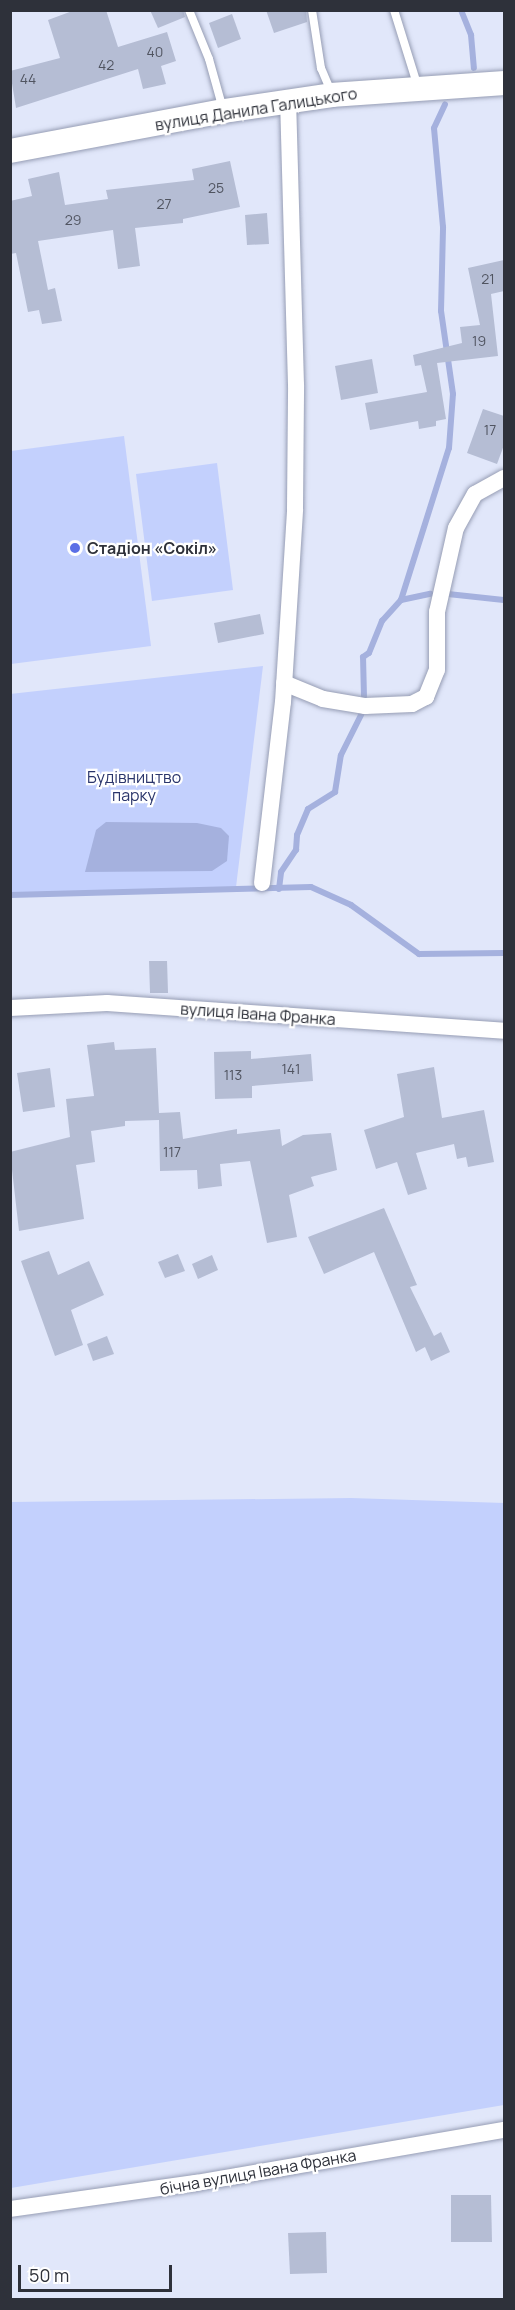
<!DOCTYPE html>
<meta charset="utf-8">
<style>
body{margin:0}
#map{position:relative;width:515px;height:2310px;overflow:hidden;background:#e1e7fa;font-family:Manrope,sans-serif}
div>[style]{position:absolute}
.green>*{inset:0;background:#c3d0fd}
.water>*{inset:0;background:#a5b1de}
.stream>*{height:6px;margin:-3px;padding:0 3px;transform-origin:3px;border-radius:3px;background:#a5b1de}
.building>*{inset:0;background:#b5bdd4}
.roads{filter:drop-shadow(0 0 2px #969db4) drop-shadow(0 0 2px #969db4)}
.lane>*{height:8px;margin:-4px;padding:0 4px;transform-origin:4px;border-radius:4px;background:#fff}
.street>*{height:16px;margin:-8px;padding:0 8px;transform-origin:8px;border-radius:8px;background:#fff}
.secondary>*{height:24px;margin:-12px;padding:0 12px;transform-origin:12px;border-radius:12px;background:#fff}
.dots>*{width:16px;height:16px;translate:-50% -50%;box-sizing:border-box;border:3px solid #fff;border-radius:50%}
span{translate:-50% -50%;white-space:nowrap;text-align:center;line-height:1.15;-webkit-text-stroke:4.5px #fff;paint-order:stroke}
.number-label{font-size:14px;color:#505460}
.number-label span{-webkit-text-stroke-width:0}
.street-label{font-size:16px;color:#2e313a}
.poi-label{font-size:16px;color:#2e313a;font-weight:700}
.left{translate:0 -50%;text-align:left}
.park-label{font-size:16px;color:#2a356b}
.frame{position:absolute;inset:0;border:12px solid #2e313a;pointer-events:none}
.scale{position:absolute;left:18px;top:2265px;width:154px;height:27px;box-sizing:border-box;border:3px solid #2e313a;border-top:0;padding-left:8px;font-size:18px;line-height:21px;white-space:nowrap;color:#2e313a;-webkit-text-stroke:4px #fff;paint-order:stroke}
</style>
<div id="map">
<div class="green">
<div style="clip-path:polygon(124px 436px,151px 646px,11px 664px,11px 451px)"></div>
<div style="clip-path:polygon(217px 463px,233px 590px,152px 601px,136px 474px)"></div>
<div style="clip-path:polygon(263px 666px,236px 887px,11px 897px,10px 694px)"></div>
<div style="clip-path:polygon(351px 1498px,504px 1503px,504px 2105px,11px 2188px,11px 1502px)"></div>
</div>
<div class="water">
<div style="clip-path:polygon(106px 822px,197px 823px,221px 828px,229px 836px,227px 861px,212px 871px,85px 872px,96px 830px)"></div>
</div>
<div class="stream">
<div style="left:461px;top:10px;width:27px;rotate:68deg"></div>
<div style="left:471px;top:35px;width:33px;rotate:85deg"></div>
<div style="left:448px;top:594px;width:56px;rotate:6.1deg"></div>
<div style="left:401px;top:600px;width:159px;rotate:-72.5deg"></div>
<div style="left:449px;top:448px;width:54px;rotate:-85.8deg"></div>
<div style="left:453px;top:394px;width:84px;rotate:-98.2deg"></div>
<div style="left:441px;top:311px;width:84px;rotate:-88.6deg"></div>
<div style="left:443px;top:227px;width:99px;rotate:-95.2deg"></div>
<div style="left:434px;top:128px;width:26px;rotate:-65deg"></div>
<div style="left:364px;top:697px;width:40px;rotate:-91.4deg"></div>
<div style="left:363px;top:657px;width:7px;rotate:-34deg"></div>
<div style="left:369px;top:653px;width:35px;rotate:-68deg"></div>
<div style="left:382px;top:621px;width:28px;rotate:-48deg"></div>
<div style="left:401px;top:600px;width:30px;rotate:-12deg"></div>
<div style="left:279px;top:889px;width:17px;rotate:-83deg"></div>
<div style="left:281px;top:872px;width:27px;rotate:-56deg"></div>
<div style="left:296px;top:850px;width:15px;rotate:-86deg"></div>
<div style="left:297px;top:835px;width:28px;rotate:-67deg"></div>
<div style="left:308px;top:809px;width:32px;rotate:-32deg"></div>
<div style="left:335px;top:792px;width:37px;rotate:-81deg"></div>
<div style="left:341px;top:755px;width:45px;rotate:-63.4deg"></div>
<div style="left:10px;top:895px;width:301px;rotate:-1.5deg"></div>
<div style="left:311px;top:887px;width:44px;rotate:24.2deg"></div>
<div style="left:351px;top:905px;width:84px;rotate:35.8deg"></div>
<div style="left:419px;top:954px;width:85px;rotate:-0.7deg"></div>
</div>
<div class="building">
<div style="clip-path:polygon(75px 10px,106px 10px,118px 47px,167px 32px,176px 61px,161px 66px,166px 84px,143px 89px,138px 69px,16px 108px,10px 71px,60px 58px,48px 20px)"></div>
<div style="clip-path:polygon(150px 10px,183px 10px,185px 17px,158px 28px)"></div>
<div style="clip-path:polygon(266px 10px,306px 10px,307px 22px,274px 33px)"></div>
<div style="clip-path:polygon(232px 14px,241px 39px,218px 48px,209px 23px)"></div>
<div style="clip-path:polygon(230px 161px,240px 207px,183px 219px,183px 223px,135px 228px,140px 266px,118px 269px,113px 230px,38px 241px,48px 290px,55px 288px,62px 321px,42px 324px,39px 310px,28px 312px,16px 253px,10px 254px,10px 201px,32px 196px,28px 179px,59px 172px,65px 205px,108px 199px,106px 190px,194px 180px,192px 169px)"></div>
<div style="clip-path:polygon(267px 213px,269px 244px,247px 245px,245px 215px)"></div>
<div style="clip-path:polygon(504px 260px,504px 291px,491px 294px,498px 356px,437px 363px,446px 419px,436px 421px,436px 426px,419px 429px,418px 421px,370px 430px,365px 403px,427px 392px,421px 365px,415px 366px,413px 355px,462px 343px,460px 327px,480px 325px,468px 268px)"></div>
<div style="clip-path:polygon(372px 359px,378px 393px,341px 400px,335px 366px)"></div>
<div style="clip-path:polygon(483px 409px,504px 416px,504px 445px,497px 464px,467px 453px)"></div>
<div style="clip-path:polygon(260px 614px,264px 634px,218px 643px,214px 623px)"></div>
<div style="clip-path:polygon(149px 961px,167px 961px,168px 993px,150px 993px)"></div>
<div style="clip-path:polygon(114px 1042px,115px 1050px,156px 1048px,159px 1113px,180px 1112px,183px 1139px,237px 1129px,237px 1134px,280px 1129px,282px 1146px,303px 1135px,331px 1133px,337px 1170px,311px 1177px,314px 1186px,289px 1195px,297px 1237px,267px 1243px,250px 1161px,220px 1164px,222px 1186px,198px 1189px,197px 1170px,160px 1171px,159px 1120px,125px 1121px,125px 1126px,91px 1131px,95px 1162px,76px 1165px,84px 1219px,19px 1231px,10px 1152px,70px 1137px,66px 1099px,94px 1096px,87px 1045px)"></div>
<div style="clip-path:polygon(251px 1051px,251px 1059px,311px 1054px,313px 1081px,252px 1086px,252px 1098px,215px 1099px,214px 1052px)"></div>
<div style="clip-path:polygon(434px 1067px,442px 1118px,484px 1110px,494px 1162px,468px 1167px,466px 1157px,457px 1159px,454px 1144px,416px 1153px,427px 1189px,408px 1195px,397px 1162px,376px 1169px,364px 1130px,404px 1117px,397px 1074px)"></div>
<div style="clip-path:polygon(50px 1068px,55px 1107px,23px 1112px,17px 1073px)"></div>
<div style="clip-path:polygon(384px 1208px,417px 1285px,410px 1287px,434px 1336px,441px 1332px,450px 1352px,431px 1361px,425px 1347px,416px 1352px,374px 1252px,324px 1274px,308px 1237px)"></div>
<div style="clip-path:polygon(49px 1251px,58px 1275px,89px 1261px,104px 1295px,71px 1310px,83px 1345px,55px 1356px,21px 1261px)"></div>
<div style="clip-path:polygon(178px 1254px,185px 1271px,165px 1278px,158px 1262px)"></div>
<div style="clip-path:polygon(212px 1255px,218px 1270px,198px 1279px,192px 1264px)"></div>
<div style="clip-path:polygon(107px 1336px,114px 1354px,93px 1361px,87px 1344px)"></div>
<div style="clip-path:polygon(451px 2195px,491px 2195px,492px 2242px,451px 2242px)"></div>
<div style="clip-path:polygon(326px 2232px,327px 2273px,290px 2274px,288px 2233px)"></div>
</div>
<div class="roads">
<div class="lane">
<div style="left:189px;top:10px;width:53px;rotate:67.8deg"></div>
<div style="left:209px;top:59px;width:52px;rotate:74.4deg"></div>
<div style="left:312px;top:10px;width:59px;rotate:81.2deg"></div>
<div style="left:321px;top:68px;width:28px;rotate:67deg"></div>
<div style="left:394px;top:10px;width:81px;rotate:72.7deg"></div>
</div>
<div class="street">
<div style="left:284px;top:683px;width:42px;rotate:22.3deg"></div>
<div style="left:323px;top:699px;width:43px;rotate:9.5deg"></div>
<div style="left:365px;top:706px;width:47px;rotate:-2.4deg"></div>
<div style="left:412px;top:704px;width:16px;rotate:-27deg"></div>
<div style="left:426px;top:697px;width:29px;rotate:-68deg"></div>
<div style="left:437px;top:670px;width:58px;rotate:-90deg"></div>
<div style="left:437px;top:612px;width:86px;rotate:-77.3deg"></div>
<div style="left:456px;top:528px;width:39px;rotate:-61deg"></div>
<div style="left:475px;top:494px;width:33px;rotate:-29deg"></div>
<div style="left:262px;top:883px;width:182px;rotate:-83.4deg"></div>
<div style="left:283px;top:702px;width:193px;rotate:-86.4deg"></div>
<div style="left:295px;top:509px;width:124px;rotate:-89.5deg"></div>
<div style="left:296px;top:385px;width:284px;rotate:-91.6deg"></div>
<div style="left:10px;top:1008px;width:97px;rotate:-3deg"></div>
<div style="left:107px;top:1003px;width:398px;rotate:4deg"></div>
<div style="left:10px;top:2209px;width:188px;rotate:-8deg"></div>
<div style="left:196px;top:2183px;width:313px;rotate:-9.8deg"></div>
</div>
<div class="secondary">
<div style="left:10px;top:151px;width:218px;rotate:-10.6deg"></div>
<div style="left:224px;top:111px;width:109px;rotate:-8.4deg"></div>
<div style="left:332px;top:95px;width:172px;rotate:-4deg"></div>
</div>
</div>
<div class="dots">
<div style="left:75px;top:548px;background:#5b6fe6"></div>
</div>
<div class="number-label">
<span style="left:155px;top:52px">40</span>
<span style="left:106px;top:65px">42</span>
<span style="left:28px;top:79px">44</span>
<span style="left:216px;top:188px">25</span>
<span style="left:164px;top:204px">27</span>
<span style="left:73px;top:220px">29</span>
<span style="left:488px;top:279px">21</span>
<span style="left:479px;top:341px">19</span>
<span style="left:490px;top:430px">17</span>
<span style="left:291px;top:1069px">141</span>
<span style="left:233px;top:1075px">113</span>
<span style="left:172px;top:1152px">117</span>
</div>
<div class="street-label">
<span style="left:256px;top:109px;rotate:-9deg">вулиця Данила Галицького</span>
<span style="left:258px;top:1014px;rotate:4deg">вулиця Івана Франка</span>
<span style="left:258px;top:2172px;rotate:-10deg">бічна вулиця Івана Франка</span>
</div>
<div class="poi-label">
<span class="left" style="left:87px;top:548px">Стадіон «Сокіл»</span>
</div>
<div class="park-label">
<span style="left:134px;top:786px">Будівництво<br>парку</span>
</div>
<div class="frame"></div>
<div class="scale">50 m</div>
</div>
